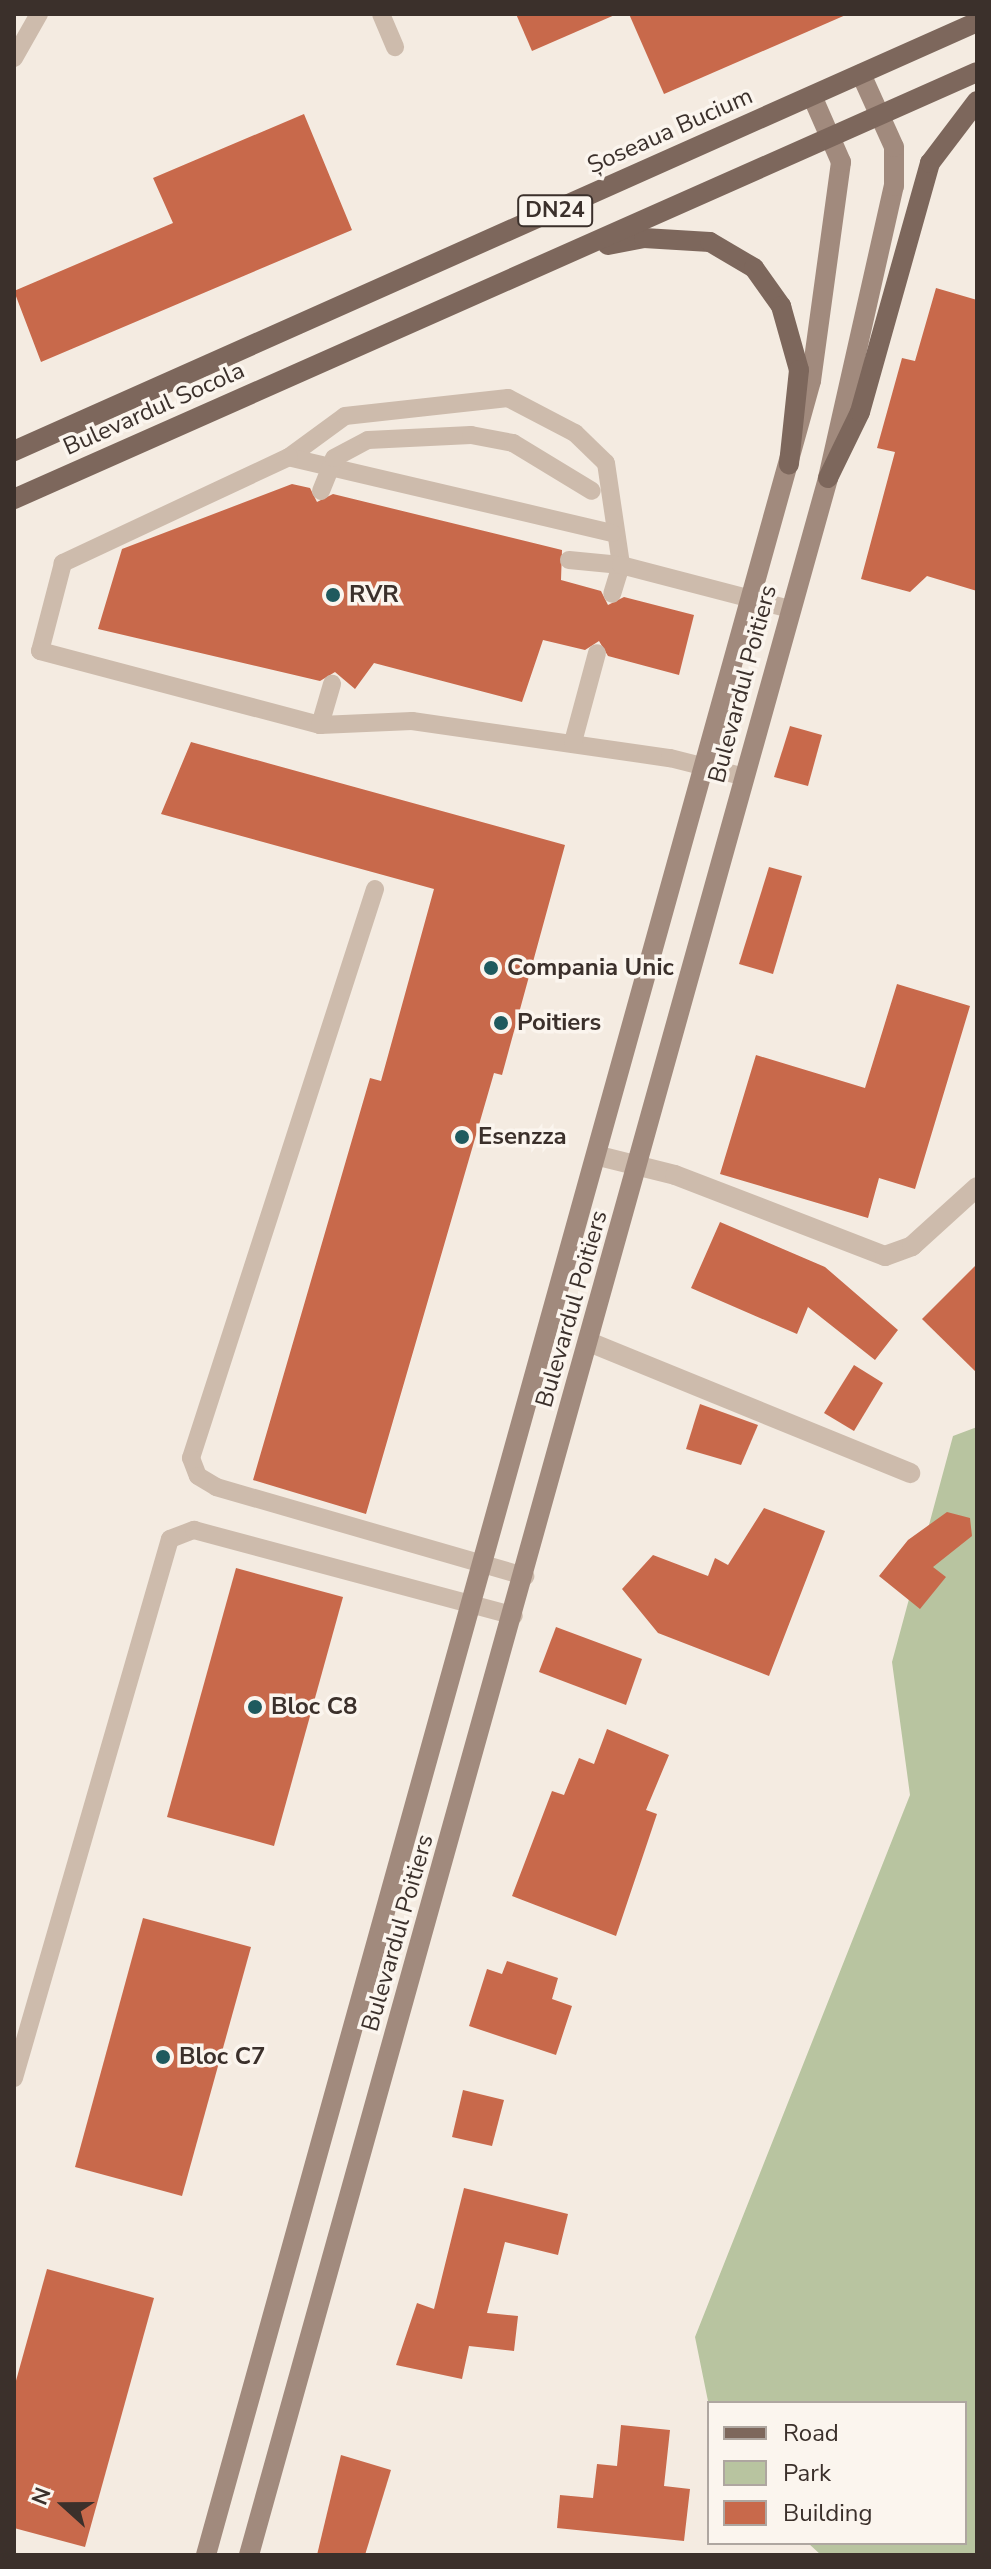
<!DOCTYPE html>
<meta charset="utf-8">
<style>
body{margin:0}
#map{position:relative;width:991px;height:2569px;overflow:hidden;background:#f4ebe1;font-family:"Nunito Sans",sans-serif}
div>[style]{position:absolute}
.green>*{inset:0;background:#b8c4a0}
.building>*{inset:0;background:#c8694b}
.service>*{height:18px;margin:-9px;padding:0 9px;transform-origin:9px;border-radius:9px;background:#cdbbac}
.minor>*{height:20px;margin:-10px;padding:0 10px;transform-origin:10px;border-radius:10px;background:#cdbbac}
.secondary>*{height:20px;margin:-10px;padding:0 10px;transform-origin:10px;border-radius:10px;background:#a18a7d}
.primary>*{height:20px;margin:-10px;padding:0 10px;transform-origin:10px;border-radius:10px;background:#7d675c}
.service-bridge>*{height:18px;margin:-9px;padding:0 9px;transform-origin:9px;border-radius:9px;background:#cdbbac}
.dots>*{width:22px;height:22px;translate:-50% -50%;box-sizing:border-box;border:4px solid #fbf5ee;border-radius:50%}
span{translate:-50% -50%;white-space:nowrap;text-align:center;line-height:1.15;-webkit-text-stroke:7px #fbf5ee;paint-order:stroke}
.shield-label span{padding:2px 6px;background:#fbf5ee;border:2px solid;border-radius:6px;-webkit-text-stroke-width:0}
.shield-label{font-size:22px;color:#3b302b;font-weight:700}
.street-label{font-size:24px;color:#3b302b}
.poi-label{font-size:24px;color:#3b302b;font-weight:700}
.left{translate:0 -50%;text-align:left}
.frame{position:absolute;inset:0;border:16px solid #3b302b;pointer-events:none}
.legend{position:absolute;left:707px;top:2401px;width:260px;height:144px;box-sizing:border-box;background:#fbf5ee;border:2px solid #aea6a0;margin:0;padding:10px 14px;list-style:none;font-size:24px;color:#3b302b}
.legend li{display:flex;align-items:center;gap:16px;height:40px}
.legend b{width:40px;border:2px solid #aea6a0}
.north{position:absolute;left:24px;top:2465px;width:80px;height:80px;-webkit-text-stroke:6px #fbf5ee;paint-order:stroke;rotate:291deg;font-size:22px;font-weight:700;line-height:32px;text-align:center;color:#3b302b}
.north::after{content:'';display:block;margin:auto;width:28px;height:36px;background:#3b302b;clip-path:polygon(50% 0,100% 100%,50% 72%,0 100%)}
</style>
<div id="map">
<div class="green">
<div style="clip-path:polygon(977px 1427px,977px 2555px,821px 2555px,808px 2543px,965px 2543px,965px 2403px,709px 2406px,695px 2337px,910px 1795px,892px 1662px,953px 1436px)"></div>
</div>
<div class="building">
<div style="clip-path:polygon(516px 14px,617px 14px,532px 51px)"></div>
<div style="clip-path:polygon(629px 14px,848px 14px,664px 94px)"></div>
<div style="clip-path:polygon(304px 114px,352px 230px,41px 362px,14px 291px,173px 223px,153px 178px)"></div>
<div style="clip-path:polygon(936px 288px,977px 300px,977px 591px,927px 576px,910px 592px,861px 579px,895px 452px,877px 448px,902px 358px,915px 361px)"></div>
<div style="clip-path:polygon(292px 484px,310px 488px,317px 502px,333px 494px,562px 550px,561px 580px,601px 591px,608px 605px,624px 597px,694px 615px,679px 675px,608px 656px,599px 641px,585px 650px,543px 640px,522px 702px,374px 663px,355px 689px,335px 672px,320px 681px,98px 629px,122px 549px)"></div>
<div style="clip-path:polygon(790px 726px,822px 735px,808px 786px,774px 777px)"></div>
<div style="clip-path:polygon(191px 742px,565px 845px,502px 1075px,494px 1073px,366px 1514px,253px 1480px,370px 1078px,381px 1081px,434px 889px,161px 814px)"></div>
<div style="clip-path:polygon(769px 867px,802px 876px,773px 974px,739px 964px)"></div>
<div style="clip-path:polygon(897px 984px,970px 1006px,915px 1189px,879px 1178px,868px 1218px,720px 1174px,756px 1055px,865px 1088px)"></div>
<div style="clip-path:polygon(720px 1222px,825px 1267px,898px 1330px,875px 1360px,808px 1307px,797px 1334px,691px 1288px)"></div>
<div style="clip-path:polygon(977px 1264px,977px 1373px,922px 1319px)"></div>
<div style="clip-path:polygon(854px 1365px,883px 1383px,854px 1431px,824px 1413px)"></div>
<div style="clip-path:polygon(700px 1404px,758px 1425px,741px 1465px,686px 1449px)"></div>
<div style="clip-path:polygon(764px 1508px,825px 1531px,769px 1676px,658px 1633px,622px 1589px,653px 1555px,708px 1576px,715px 1558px,728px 1565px)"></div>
<div style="clip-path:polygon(947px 1512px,970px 1518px,972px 1536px,933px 1567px,946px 1577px,920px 1609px,879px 1576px,908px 1540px)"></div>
<div style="clip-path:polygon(236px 1568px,343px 1597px,274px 1846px,167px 1817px)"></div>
<div style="clip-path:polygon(556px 1627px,642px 1659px,626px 1705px,539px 1672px)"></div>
<div style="clip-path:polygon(607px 1729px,669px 1755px,646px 1810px,657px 1814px,616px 1936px,512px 1896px,552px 1791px,564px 1795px,579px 1758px,594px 1764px)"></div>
<div style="clip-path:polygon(143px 1918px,251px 1947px,182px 2196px,75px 2167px)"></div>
<div style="clip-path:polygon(507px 1961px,558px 1978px,552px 1999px,572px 2006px,556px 2055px,469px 2026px,487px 1969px,502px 1974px)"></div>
<div style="clip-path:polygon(463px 2090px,504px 2100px,492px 2146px,452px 2137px)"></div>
<div style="clip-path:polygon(464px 2188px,568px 2214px,558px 2255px,505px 2242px,487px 2313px,518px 2316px,514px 2351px,469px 2346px,462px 2379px,396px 2365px,417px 2303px,434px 2309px)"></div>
<div style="clip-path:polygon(47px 2269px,154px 2298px,85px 2547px,14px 2528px,14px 2388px)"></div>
<div style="clip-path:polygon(621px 2425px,670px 2430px,664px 2486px,690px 2489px,684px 2541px,557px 2528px,560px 2495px,593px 2498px,597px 2464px,617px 2466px)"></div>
<div style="clip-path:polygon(341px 2455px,391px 2470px,365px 2555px,317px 2555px)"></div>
</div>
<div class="service">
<div style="left:381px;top:14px;width:36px;rotate:67deg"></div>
<div style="left:14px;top:58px;width:51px;rotate:-60.4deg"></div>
<div style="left:289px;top:457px;width:69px;rotate:-36.2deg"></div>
<div style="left:345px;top:416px;width:164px;rotate:-6.3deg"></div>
<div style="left:508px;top:398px;width:76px;rotate:27.6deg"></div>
<div style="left:575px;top:433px;width:43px;rotate:44.1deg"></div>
<div style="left:606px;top:463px;width:103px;rotate:81.6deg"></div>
<div style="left:621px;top:565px;width:30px;rotate:107deg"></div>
<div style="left:612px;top:533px;width:332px;rotate:-166.8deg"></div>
<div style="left:289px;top:457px;width:250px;rotate:154.9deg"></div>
<div style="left:63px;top:563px;width:91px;rotate:104.6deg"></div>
<div style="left:40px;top:651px;width:290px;rotate:14.8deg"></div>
<div style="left:320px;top:725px;width:92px;rotate:-2.5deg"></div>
<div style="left:412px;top:721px;width:261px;rotate:8.2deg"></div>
<div style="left:670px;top:758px;width:77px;rotate:14.2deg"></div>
<div style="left:569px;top:560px;width:52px;rotate:5.5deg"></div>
<div style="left:621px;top:565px;width:175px;rotate:14.6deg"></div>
<div style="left:320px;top:725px;width:43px;rotate:-73.7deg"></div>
<div style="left:573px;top:742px;width:92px;rotate:-74.9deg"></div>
<div style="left:375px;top:889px;width:598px;rotate:107.92deg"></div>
<div style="left:191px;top:1458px;width:19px;rotate:69deg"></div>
<div style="left:198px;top:1476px;width:21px;rotate:31deg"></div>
<div style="left:216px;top:1487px;width:322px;rotate:16.1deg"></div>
<div style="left:14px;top:2078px;width:561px;rotate:-73.86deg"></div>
<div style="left:170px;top:1539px;width:26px;rotate:-21deg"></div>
<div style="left:194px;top:1530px;width:331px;rotate:15deg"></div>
</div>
<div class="minor">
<div style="left:599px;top:1156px;width:78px;rotate:14deg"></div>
<div style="left:675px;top:1175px;width:225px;rotate:21.1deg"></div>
<div style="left:885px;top:1256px;width:29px;rotate:-20deg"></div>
<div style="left:912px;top:1246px;width:88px;rotate:-42.2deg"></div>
<div style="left:589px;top:1342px;width:347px;rotate:22.2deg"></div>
</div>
<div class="secondary">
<div style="left:206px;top:2555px;width:2257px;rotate:-74.45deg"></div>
<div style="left:811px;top:381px;width:221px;rotate:-82.2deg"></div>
<div style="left:841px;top:162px;width:72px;rotate:-113.7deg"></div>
<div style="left:249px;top:2555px;width:2156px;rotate:-74.42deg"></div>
<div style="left:828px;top:478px;width:299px;rotate:-77.3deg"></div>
<div style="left:894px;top:186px;width:39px;rotate:-90deg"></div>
<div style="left:894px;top:147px;width:80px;rotate:-114.3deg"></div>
</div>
<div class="primary">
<div style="left:608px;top:245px;width:37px;rotate:-11deg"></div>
<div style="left:644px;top:238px;width:66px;rotate:3.5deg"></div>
<div style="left:710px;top:242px;width:51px;rotate:30.6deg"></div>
<div style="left:754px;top:268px;width:47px;rotate:54.6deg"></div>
<div style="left:781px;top:306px;width:66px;rotate:74.3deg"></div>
<div style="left:799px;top:370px;width:95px;rotate:96.1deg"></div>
<div style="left:14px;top:451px;width:1054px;rotate:-24.01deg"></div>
<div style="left:828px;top:478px;width:73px;rotate:-64.1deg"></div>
<div style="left:860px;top:412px;width:259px;rotate:-74.3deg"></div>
<div style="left:930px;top:163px;width:78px;rotate:-52.8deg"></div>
<div style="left:14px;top:499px;width:1053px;rotate:-23.91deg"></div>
</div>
<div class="service-bridge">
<div style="left:321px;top:491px;width:35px;rotate:-68deg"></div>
<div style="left:334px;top:458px;width:38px;rotate:-28deg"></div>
<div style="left:368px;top:440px;width:103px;rotate:-2.8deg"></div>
<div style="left:471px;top:435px;width:43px;rotate:10.8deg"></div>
<div style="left:513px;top:443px;width:92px;rotate:31.3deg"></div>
</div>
<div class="dots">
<div style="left:333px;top:595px;background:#1f5a5e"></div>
<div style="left:491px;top:968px;background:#1f5a5e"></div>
<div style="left:501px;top:1023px;background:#1f5a5e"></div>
<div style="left:462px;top:1137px;background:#1f5a5e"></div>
<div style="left:255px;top:1707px;background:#1f5a5e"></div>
<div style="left:163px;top:2057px;background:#1f5a5e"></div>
</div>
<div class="shield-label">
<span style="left:555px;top:211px">DN24</span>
</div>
<div class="street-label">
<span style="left:670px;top:131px;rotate:-24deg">Șoseaua Bucium</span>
<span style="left:154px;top:409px;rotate:-24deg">Bulevardul Socola</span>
<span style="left:743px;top:684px;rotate:-75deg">Bulevardul Poitiers</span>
<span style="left:572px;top:1309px;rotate:-74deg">Bulevardul Poitiers</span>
<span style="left:398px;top:1933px;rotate:-74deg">Bulevardul Poitiers</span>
</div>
<div class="poi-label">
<span class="left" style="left:349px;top:595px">RVR</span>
<span class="left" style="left:507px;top:968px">Compania Unic</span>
<span class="left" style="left:517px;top:1023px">Poitiers</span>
<span class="left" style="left:478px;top:1137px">Esenzza</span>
<span class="left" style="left:271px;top:1707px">Bloc C8</span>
<span class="left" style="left:179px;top:2057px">Bloc C7</span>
</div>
<div class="frame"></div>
<ul class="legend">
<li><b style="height:10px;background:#7d675c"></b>Road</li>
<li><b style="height:22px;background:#b8c4a0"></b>Park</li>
<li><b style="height:22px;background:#c8694b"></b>Building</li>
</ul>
<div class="north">N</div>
</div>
